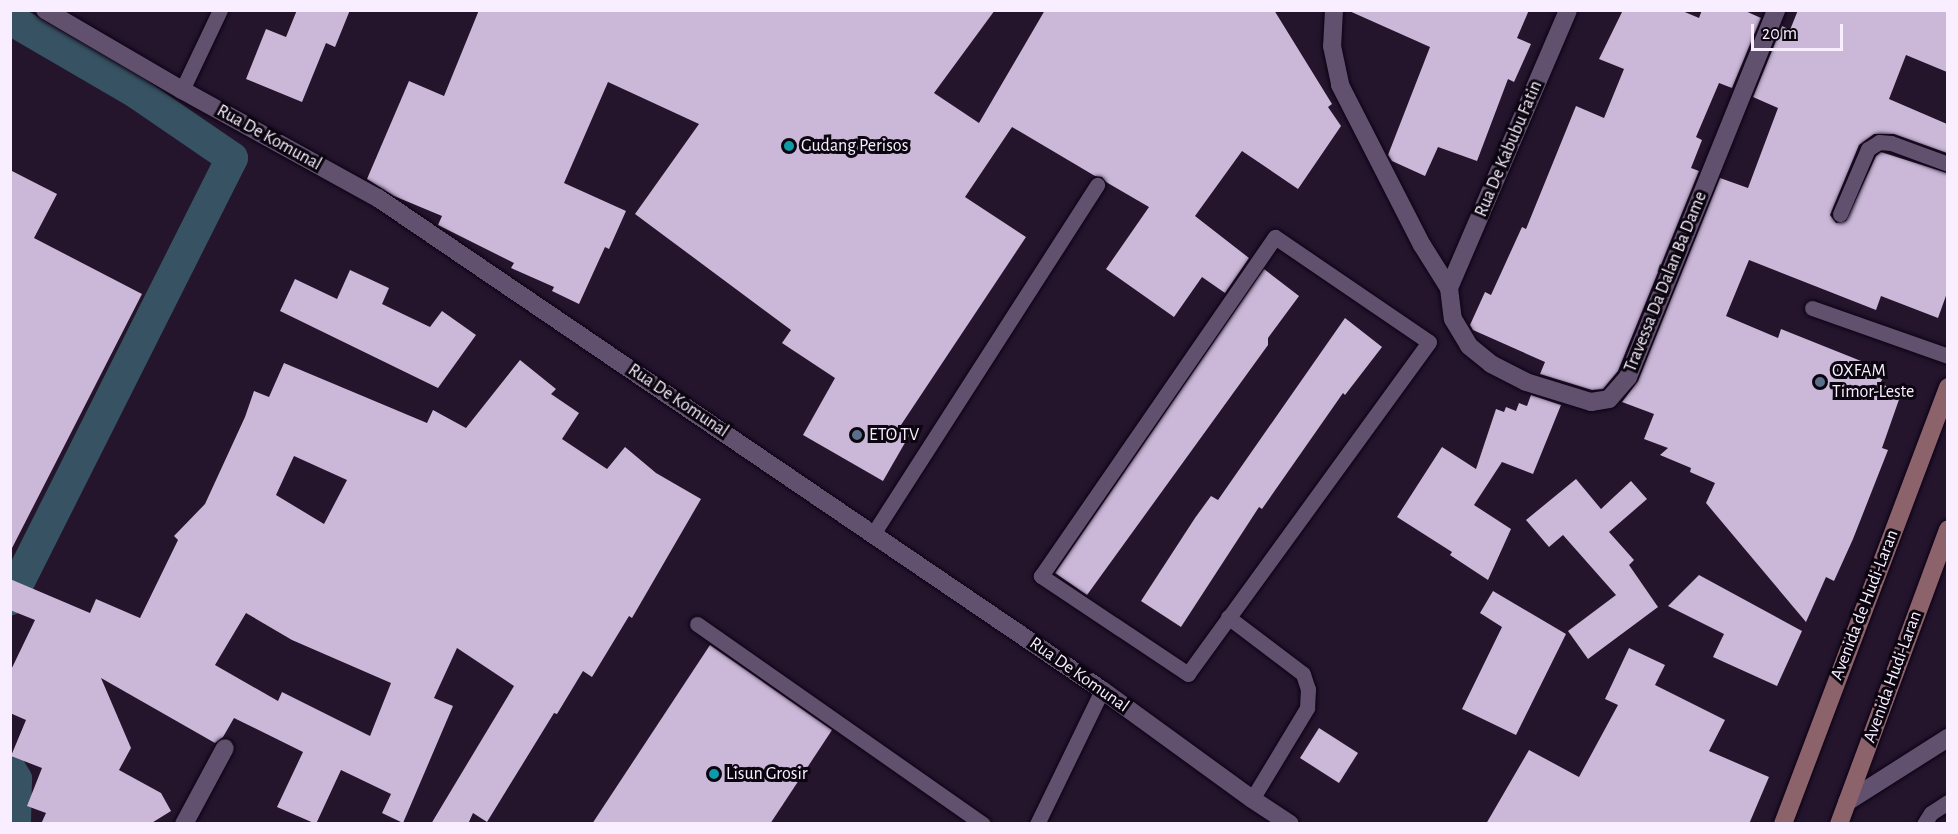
<!DOCTYPE html>
<style>
body{margin:0}
#map{position:relative;width:1958px;height:834px;overflow:hidden;background:#24152d;font-family:"Alegreya Sans",sans-serif}
div>[style]{position:absolute}
.canal>*{height:32px;margin:-16px;padding:0 16px;transform-origin:16px;border-radius:16px;background:#375262}
.building>*{inset:0;background:#cbb7d8}
.roads{filter:drop-shadow(0 0 2px #0d0215) drop-shadow(0 0 2px #0d0215)}
.service>*{height:15px;margin:-7.5px;padding:0 7.5px;transform-origin:7.5px;border-radius:7.5px;background:#62516e}
.minor>*{height:18px;margin:-9px;padding:0 9px;transform-origin:9px;border-radius:9px;background:#62516e}
.secondary>*{height:18px;margin:-9px;padding:0 9px;transform-origin:9px;border-radius:9px;background:#8c626b}
.dots>*{width:16px;height:16px;translate:-50% -50%;box-sizing:border-box;border:3px solid #0a050e;border-radius:50%}
span{translate:-50% -50%;white-space:nowrap;text-align:center;line-height:1.15;-webkit-text-stroke:6px #0a050e;paint-order:stroke}
.street-label{font-size:18px;color:#f8eeff}
.poi-label{font-size:18px;color:#f8eeff}
.left{translate:0 -50%;text-align:left}
.frame{position:absolute;inset:0;border:12px solid #f8eeff;pointer-events:none}
.scale{position:absolute;left:1751px;top:24px;width:92px;height:27px;box-sizing:border-box;border:3px solid #f8eeff;border-top:0;padding-left:8px;font-size:18px;line-height:21px;white-space:nowrap;color:#f8eeff;-webkit-text-stroke:4px #0a050e;paint-order:stroke}
</style>
<div id="map">
<div class="canal">
<div style="left:10px;top:19px;width:147px;rotate:30.2deg"></div>
<div style="left:137px;top:93px;width:115px;rotate:34.4deg"></div>
<div style="left:232px;top:158px;width:494px;rotate:116.7deg"></div>
<div style="left:10px;top:769px;width:12px;rotate:59deg"></div>
<div style="left:16px;top:779px;width:45px;rotate:91.3deg"></div>
</div>
<div class="building">
<div style="clip-path:polygon(297px 10px,350px 10px,335px 47px,326px 43px,302px 102px,246px 79px,266px 29px,286px 37px)"></div>
<div style="clip-path:polygon(479px 10px,995px 10px,934px 93px,979px 123px,1045px 10px,1274px 10px,1332px 104px,1328px 107px,1341px 126px,1298px 189px,1242px 151px,1195px 216px,1249px 258px,1225px 293px,1202px 277px,1174px 317px,1106px 269px,1149px 207px,1106px 182px,1102px 177px,1095px 176px,1012px 127px,965px 197px,1026px 237px,899px 428px,910px 434px,883px 481px,803px 435px,835px 378px,782px 343px,791px 330px,635px 214px,699px 124px,608px 82px,564px 183px,626px 211px,609px 249px,605px 247px,579px 304px,552px 291px,554px 287px,511px 268px,514px 263px,438px 225px,442px 216px,394px 196px,367px 179px,409px 81px,444px 96px)"></div>
<div style="clip-path:polygon(1347px 10px,1529px 10px,1517px 38px,1531px 44px,1514px 82px,1508px 79px,1477px 161px,1438px 147px,1425px 176px,1392px 161px,1388px 155px,1430px 47px)"></div>
<div style="clip-path:polygon(1623px 10px,1680px 10px,1699px 18px,1702px 10px,1743px 10px,1761px 18px,1732px 88px,1719px 83px,1696px 137px,1702px 140px,1691px 168px,1699px 171px,1618px 371px,1603px 389px,1592px 390px,1540px 374px,1545px 362px,1473px 330px,1470px 325px,1485px 292px,1491px 295px,1522px 227px,1526px 229px,1576px 106px,1604px 118px,1624px 69px,1599px 59px)"></div>
<div style="clip-path:polygon(1798px 10px,1947px 10px,1947px 72px,1906px 55px,1889px 99px,1947px 124px,1947px 153px,1894px 134px,1874px 134px,1859px 145px,1830px 215px,1836px 223px,1846px 221px,1876px 156px,1881px 152px,1947px 173px,1947px 293px,1938px 318px,1881px 296px,1876px 310px,1749px 260px,1726px 316px,1778px 338px,1781px 329px,1886px 371px,1880px 384px,1902px 391px,1882px 448px,1888px 450px,1853px 539px,1834px 581px,1826px 577px,1806px 622px,1706px 503px,1715px 483px,1690px 472px,1691px 468px,1660px 455px,1668px 448px,1644px 439px,1654px 414px,1622px 402px,1638px 381px,1720px 178px,1748px 188px,1778px 108px,1753px 97px,1782px 26px,1790px 30px)"></div>
<div style="clip-path:polygon(10px 170px,57px 194px,34px 238px,142px 294px,10px 552px)"></div>
<div style="clip-path:polygon(1264px 269px,1299px 296px,1268px 338px,1268px 345px,1087px 595px,1055px 573px)"></div>
<div style="clip-path:polygon(350px 270px,389px 288px,382px 304px,430px 327px,442px 311px,476px 335px,438px 388px,280px 311px,295px 279px,337px 299px)"></div>
<div style="clip-path:polygon(1345px 318px,1382px 347px,1345px 395px,1343px 393px,1262px 509px,1259px 507px,1181px 627px,1141px 601px,1195px 518px,1211px 496px,1218px 500px)"></div>
<div style="clip-path:polygon(evenodd,520px 360px,556px 389px,551px 394px,579px 413px,562px 439px,607px 469px,625px 447px,656px 473px,701px 499px,632px 618px,629px 616px,592px 677px,583px 671px,557px 714px,554px 713px,487px 822px,473px 813px,468px 824px,431px 824px,514px 686px,457px 648px,434px 698px,453px 706px,403px 823px,382px 813px,391px 794px,341px 770px,316px 824px,277px 807px,303px 752px,234px 718px,223px 737px,215px 743px,101px 678px,131px 748px,119px 770px,161px 793px,171px 811px,150px 824px,41px 824px,46px 813px,27px 806px,42px 768px,11px 756px,26px 720px,10px 713px,10px 672px,35px 620px,10px 610px,10px 579px,90px 613px,96px 599px,140px 618px,178px 540px,174px 536px,205px 504px,245px 417px,254px 391px,269px 397px,284px 363px,427px 423px,433px 410px,466px 428px,520px 360px,294px 456px,347px 480px,324px 524px,276px 495px,294px 456px,520px 360px,246px 613px,292px 640px,391px 683px,370px 736px,282px 692px,278px 701px,215px 665px,246px 613px)"></div>
<div style="clip-path:polygon(1531px 395px,1561px 405px,1533px 474px,1502px 462px,1474px 505px,1511px 529px,1488px 580px,1450px 555px,1452px 552px,1397px 517px,1442px 447px,1476px 469px,1496px 409px,1504px 412px,1506px 407px,1516px 411px,1519px 403px,1527px 406px)"></div>
<div style="clip-path:polygon(1576px 479px,1601px 509px,1631px 481px,1647px 499px,1609px 532px,1634px 560px,1629px 565px,1658px 607px,1588px 659px,1568px 631px,1616px 595px,1563px 535px,1549px 547px,1526px 520px)"></div>
<div style="clip-path:polygon(1699px 575px,1802px 631px,1777px 686px,1713px 657px,1724px 634px,1668px 606px)"></div>
<div style="clip-path:polygon(1493px 591px,1566px 634px,1516px 735px,1462px 709px,1502px 627px,1480px 613px)"></div>
<div style="clip-path:polygon(710px 645px,832px 730px,770px 824px,592px 824px)"></div>
<div style="clip-path:polygon(1629px 648px,1665px 665px,1655px 685px,1725px 720px,1709px 751px,1769px 777px,1749px 824px,1486px 824px,1529px 750px,1579px 777px,1618px 705px,1605px 699px)"></div>
<div style="clip-path:polygon(1319px 728px,1358px 753px,1339px 783px,1300px 758px)"></div>
</div>
<div class="roads">
<div class="service">
<div style="left:182px;top:90px;width:89px;rotate:-64.6deg"></div>
<div style="left:1840px;top:214px;width:71px;rotate:-66.7deg"></div>
<div style="left:1868px;top:149px;width:13px;rotate:-32deg"></div>
<div style="left:1879px;top:142px;width:12px;rotate:5deg"></div>
<div style="left:1891px;top:143px;width:61px;rotate:20.2deg"></div>
<div style="left:1275px;top:237px;width:186px;rotate:34.3deg"></div>
<div style="left:1429px;top:342px;width:410px;rotate:126deg"></div>
<div style="left:1188px;top:674px;width:177px;rotate:-146.3deg"></div>
<div style="left:1041px;top:576px;width:412px;rotate:-55.4deg"></div>
<div style="left:1812px;top:308px;width:144px;rotate:19.4deg"></div>
<div style="left:873px;top:534px;width:415px;rotate:-57.3deg"></div>
<div style="left:1228px;top:617px;width:94px;rotate:37.2deg"></div>
<div style="left:1303px;top:674px;width:16px;rotate:72deg"></div>
<div style="left:1308px;top:689px;width:19px;rotate:93deg"></div>
<div style="left:1307px;top:708px;width:106px;rotate:121.1deg"></div>
<div style="left:697px;top:624px;width:349px;rotate:35deg"></div>
<div style="left:1037px;top:824px;width:149px;rotate:-64.1deg"></div>
<div style="left:1924px;top:824px;width:13px;rotate:-58deg"></div>
<div style="left:1931px;top:813px;width:20px;rotate:-33deg"></div>
</div>
<div class="minor">
<div style="left:45px;top:10px;width:159px;rotate:30.3deg"></div>
<div style="left:182px;top:90px;width:224px;rotate:28.9deg"></div>
<div style="left:378px;top:198px;width:875px;rotate:34.2deg"></div>
<div style="left:1102px;top:690px;width:185px;rotate:36deg"></div>
<div style="left:1252px;top:799px;width:45px;rotate:33.3deg"></div>
<div style="left:1334px;top:10px;width:36px;rotate:93deg"></div>
<div style="left:1332px;top:46px;width:40px;rotate:78deg"></div>
<div style="left:1340px;top:85px;width:180px;rotate:62.9deg"></div>
<div style="left:1422px;top:245px;width:51px;rotate:57.9deg"></div>
<div style="left:1449px;top:288px;width:31px;rotate:83deg"></div>
<div style="left:1453px;top:319px;width:31px;rotate:59deg"></div>
<div style="left:1469px;top:346px;width:28px;rotate:39deg"></div>
<div style="left:1491px;top:364px;width:39px;rotate:27deg"></div>
<div style="left:1526px;top:382px;width:68px;rotate:17.1deg"></div>
<div style="left:1591px;top:402px;width:18px;rotate:-9deg"></div>
<div style="left:1609px;top:399px;width:29px;rotate:-49deg"></div>
<div style="left:1628px;top:377px;width:396px;rotate:-68deg"></div>
<div style="left:1449px;top:288px;width:302px;rotate:-66.8deg"></div>
<div style="left:1847px;top:802px;width:120px;rotate:-32.4deg"></div>
<div style="left:184px;top:824px;width:86px;rotate:-61.7deg"></div>
</div>
<div class="secondary">
<div style="left:1783px;top:824px;width:467px;rotate:-69.3deg"></div>
<div style="left:1839px;top:824px;width:314px;rotate:-69.7deg"></div>
</div>
</div>
<div class="dots">
<div style="left:789px;top:146px;background:#0f9aa8"></div>
<div style="left:1820px;top:382px;background:#5c6f8a"></div>
<div style="left:857px;top:435px;background:#5c6f8a"></div>
<div style="left:714px;top:774px;background:#0f9aa8"></div>
</div>
<div class="street-label">
<span style="left:269px;top:138px;rotate:29deg">Rua De Komunal</span>
<span style="left:1509px;top:149px;rotate:-67deg">Rua De Kabubu Fatin</span>
<span style="left:1666px;top:282px;rotate:-68deg">Travessa Da Dalan Ba Dame</span>
<span style="left:678px;top:401px;rotate:34deg">Rua De Komunal</span>
<span style="left:1865px;top:605px;rotate:-69deg">Avenida de Hudi-Laran</span>
<span style="left:1079px;top:675px;rotate:35deg">Rua De Komunal</span>
<span style="left:1893px;top:677px;rotate:-70deg">Avenida Hudi-Laran</span>
</div>
<div class="poi-label">
<span class="left" style="left:801px;top:146px">Gudang Perisos</span>
<span class="left" style="left:1832px;top:382px">OXFAM<br>Timor-Leste</span>
<span class="left" style="left:869px;top:435px">ETO TV</span>
<span class="left" style="left:726px;top:774px">Lisun Grosir</span>
</div>
<div class="frame"></div>
<div class="scale">20 m</div>
</div>
